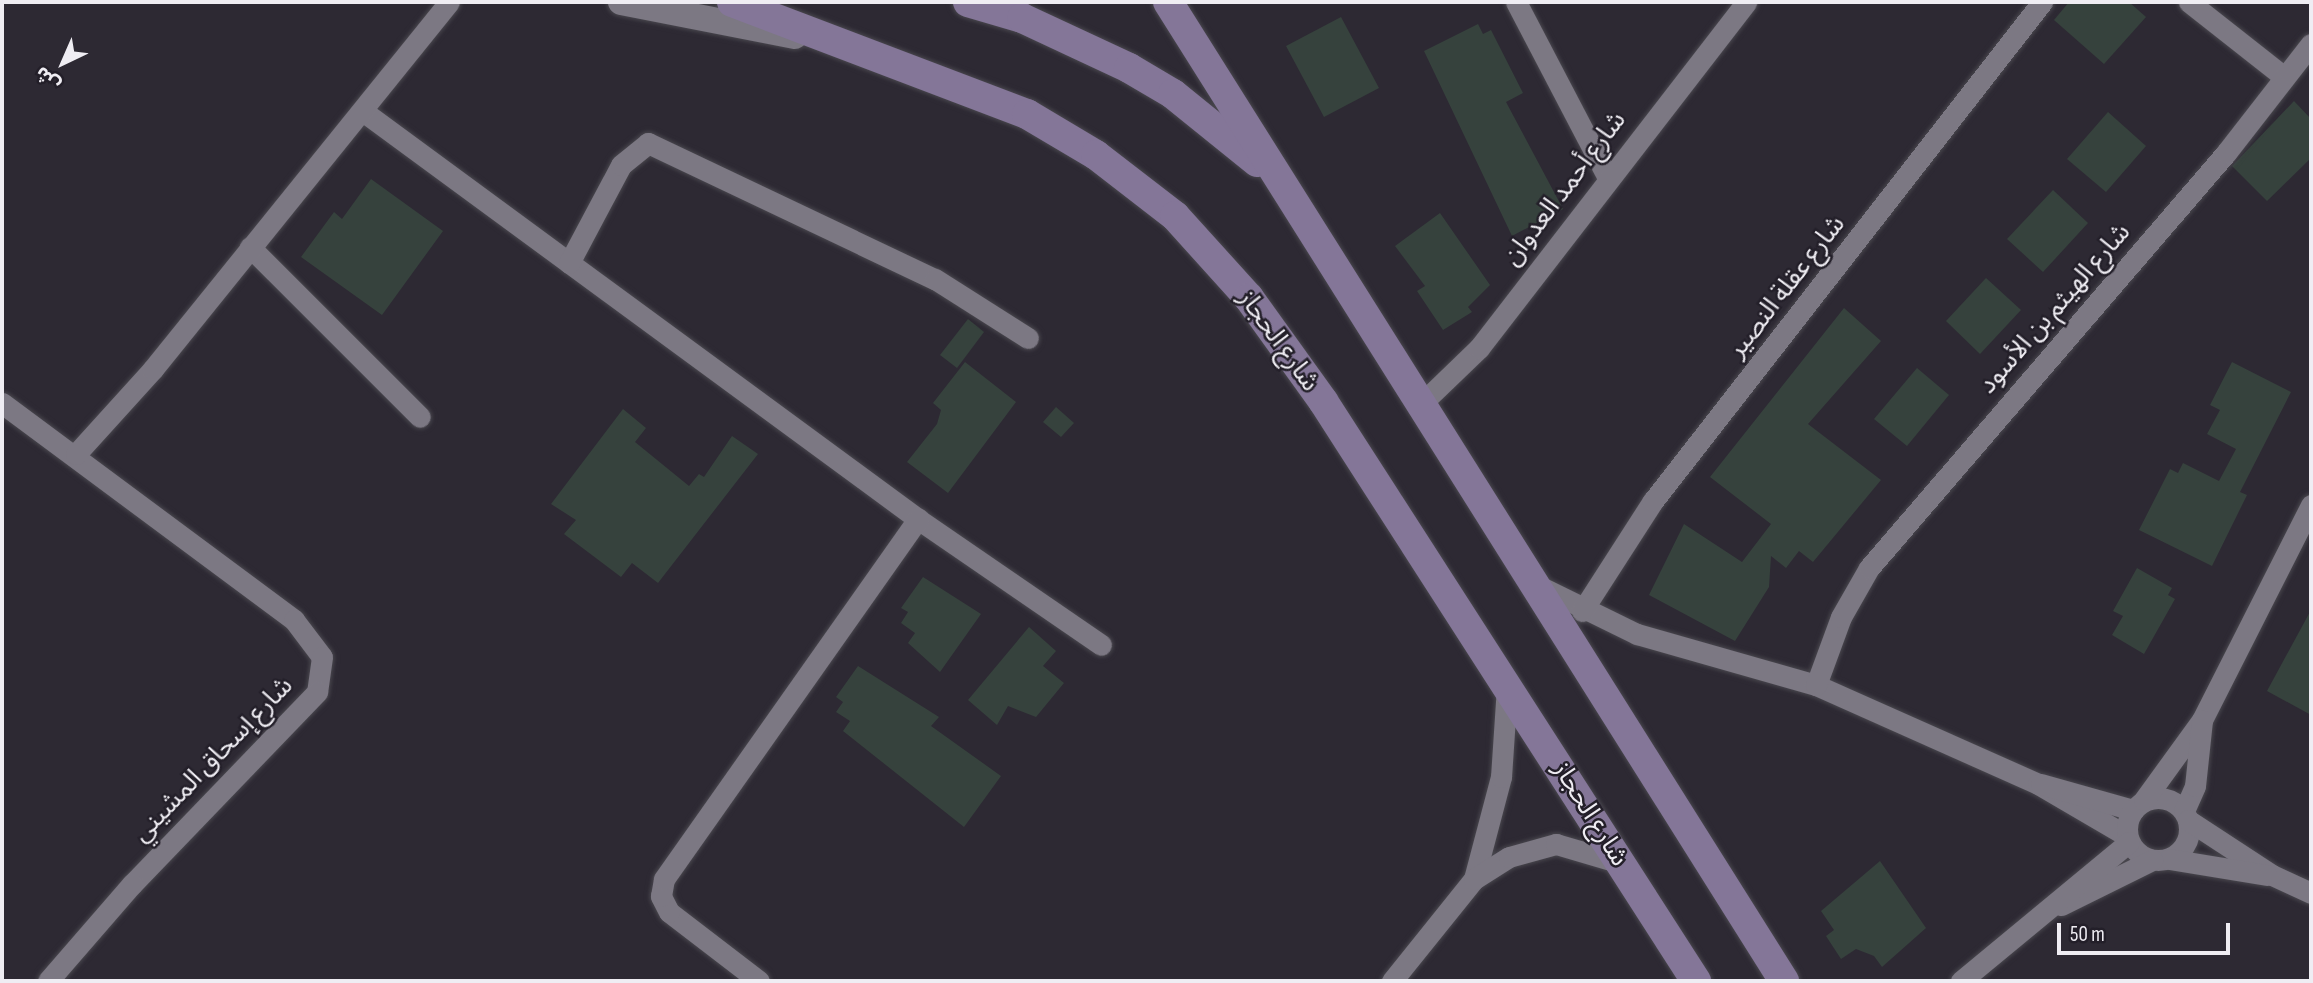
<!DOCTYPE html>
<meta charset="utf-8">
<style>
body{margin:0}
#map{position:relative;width:2313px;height:983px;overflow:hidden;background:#2d2933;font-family:"Sofia Sans Condensed","Noto Sans Arabic",sans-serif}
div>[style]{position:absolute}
.building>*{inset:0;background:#36423d}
.roads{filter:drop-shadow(0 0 2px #49474e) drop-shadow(0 0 2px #49474e)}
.minor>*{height:21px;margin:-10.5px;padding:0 10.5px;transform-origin:10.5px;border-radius:10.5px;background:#7c7883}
.minor>.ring{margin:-10.5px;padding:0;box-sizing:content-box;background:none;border:21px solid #7c7883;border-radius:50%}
.tertiary>*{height:26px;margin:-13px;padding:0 13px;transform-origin:13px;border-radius:13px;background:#7c7883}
.secondary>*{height:30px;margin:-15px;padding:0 15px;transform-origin:15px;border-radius:15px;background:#847698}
span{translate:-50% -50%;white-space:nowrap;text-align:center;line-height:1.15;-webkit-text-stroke:5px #231f29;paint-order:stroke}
.street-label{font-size:26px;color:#efedf3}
.frame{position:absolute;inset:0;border:4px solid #efedf3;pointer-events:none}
.north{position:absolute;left:28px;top:28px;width:70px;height:70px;-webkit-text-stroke:5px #231f29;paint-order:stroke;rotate:224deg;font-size:19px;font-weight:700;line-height:28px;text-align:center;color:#efedf3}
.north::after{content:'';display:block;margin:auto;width:24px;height:32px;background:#efedf3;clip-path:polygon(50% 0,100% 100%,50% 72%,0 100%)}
.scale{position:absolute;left:2057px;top:923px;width:173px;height:32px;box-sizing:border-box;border:4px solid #efedf3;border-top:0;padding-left:9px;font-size:21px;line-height:24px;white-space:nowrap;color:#efedf3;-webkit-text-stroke:5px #231f29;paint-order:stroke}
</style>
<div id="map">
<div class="building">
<div style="clip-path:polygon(2069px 2px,2129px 2px,2146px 17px,2104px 64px,2054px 20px)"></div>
<div style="clip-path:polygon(1341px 17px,1379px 88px,1324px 117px,1286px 46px)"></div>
<div style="clip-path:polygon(1478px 24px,1483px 34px,1491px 30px,1523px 93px,1506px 102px,1563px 209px,1512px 236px,1424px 51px)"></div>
<div style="clip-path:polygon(2294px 101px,2311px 119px,2311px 158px,2267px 201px,2232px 166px)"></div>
<div style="clip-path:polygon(2108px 112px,2146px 146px,2106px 192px,2067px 159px)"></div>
<div style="clip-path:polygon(371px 179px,443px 231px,382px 315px,301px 257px,334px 212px,342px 219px)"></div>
<div style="clip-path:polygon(2053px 190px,2088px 223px,2043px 272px,2007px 239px)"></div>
<div style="clip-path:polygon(1440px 213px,1490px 285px,1468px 307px,1472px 312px,1443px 330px,1417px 291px,1425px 286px,1395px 246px)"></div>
<div style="clip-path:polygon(1986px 278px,2021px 310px,1980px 354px,1946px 321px)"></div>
<div style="clip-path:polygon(1844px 308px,1881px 341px,1808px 424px,1881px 480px,1813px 562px,1799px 551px,1786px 568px,1771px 556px,1769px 587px,1735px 641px,1649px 595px,1684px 524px,1742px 562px,1771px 524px,1710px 477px)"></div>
<div style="clip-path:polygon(968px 319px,984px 332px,957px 368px,940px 355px)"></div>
<div style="clip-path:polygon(965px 362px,1016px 402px,948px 493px,907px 462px,937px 424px,941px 410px,933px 403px)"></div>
<div style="clip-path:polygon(2232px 362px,2291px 392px,2240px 492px,2247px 495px,2212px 566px,2139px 530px,2170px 469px,2178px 473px,2183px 463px,2219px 481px,2236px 449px,2207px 434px,2220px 410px,2210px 405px)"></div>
<div style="clip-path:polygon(1917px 368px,1949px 395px,1907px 446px,1874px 419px)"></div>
<div style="clip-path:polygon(1056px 407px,1074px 423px,1061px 437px,1043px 422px)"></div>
<div style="clip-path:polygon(623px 409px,646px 428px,635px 442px,689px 486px,699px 474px,704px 477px,732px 436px,758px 454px,658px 583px,632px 563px,621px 577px,564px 534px,576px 520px,551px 504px)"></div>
<div style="clip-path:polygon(2137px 568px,2172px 588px,2168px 595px,2175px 599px,2144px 654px,2112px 635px,2123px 616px,2113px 611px)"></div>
<div style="clip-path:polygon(923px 577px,981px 614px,940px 672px,908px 643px,915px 633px,901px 623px,908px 612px,901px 608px)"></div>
<div style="clip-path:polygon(2311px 610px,2311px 715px,2267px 691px)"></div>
<div style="clip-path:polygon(1029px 627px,1056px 651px,1043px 666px,1064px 683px,1036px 717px,1008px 706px,997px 725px,968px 700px)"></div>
<div style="clip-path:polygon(858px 666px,939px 717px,931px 726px,1001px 776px,964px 827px,843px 731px,850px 721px,836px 712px,843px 702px,836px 697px)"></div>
<div style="clip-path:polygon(1880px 861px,1926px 928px,1882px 967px,1874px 956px,1856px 949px,1841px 959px,1826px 936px,1834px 930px,1821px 911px)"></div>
</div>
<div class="roads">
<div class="minor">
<div style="left:1516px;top:2px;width:199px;rotate:62.4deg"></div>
<div style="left:2189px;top:2px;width:120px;rotate:38.2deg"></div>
<div style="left:364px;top:112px;width:687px;rotate:36.3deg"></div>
<div style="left:918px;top:519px;width:222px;rotate:34.5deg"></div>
<div style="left:250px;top:247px;width:240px;rotate:45deg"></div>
<div style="left:569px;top:263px;width:111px;rotate:-62deg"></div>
<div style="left:621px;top:165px;width:35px;rotate:-39deg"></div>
<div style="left:648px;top:143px;width:318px;rotate:25.4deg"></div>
<div style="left:935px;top:279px;width:110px;rotate:32.4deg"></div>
<div style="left:2px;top:403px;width:364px;rotate:36.6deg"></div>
<div style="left:294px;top:620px;width:46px;rotate:52.9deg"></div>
<div style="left:322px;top:657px;width:35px;rotate:98deg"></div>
<div style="left:317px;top:692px;width:267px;rotate:133.9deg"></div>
<div style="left:132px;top:884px;width:128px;rotate:130.9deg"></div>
<div style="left:1422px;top:403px;width:79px;rotate:-44deg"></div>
<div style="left:1479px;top:348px;width:437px;rotate:-52.3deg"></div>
<div style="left:76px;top:454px;width:115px;rotate:-47.8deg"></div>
<div style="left:153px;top:369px;width:471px;rotate:-51.1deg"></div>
<div style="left:1543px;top:588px;width:105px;rotate:26.1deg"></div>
<div style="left:1637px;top:634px;width:186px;rotate:15.9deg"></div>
<div style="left:1816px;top:685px;width:243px;rotate:24deg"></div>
<div style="left:2038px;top:784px;width:103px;rotate:30.3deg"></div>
<div style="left:1582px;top:611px;width:131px;rotate:-57.2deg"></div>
<div style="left:1653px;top:501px;width:633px;rotate:-52.06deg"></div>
<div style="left:1816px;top:685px;width:72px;rotate:-69.8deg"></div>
<div style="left:1841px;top:617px;width:56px;rotate:-60.3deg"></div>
<div style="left:1869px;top:568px;width:547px;rotate:-49.3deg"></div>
<div style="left:2226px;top:153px;width:138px;rotate:-52.1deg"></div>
<div style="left:2041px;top:784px;width:96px;rotate:15.8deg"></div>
<div class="ring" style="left:2127px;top:798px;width:41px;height:41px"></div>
<div style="left:2144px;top:800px;width:99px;rotate:-54.1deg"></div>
<div style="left:2202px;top:720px;width:241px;rotate:-63.1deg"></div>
<div style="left:2184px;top:811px;width:27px;rotate:-66deg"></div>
<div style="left:2195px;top:786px;width:66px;rotate:-83.9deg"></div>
<div style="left:2188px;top:820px;width:100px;rotate:33.2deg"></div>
<div style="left:2272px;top:875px;width:43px;rotate:24.8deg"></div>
<div style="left:2169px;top:859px;width:99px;rotate:9.3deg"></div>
<div style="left:1474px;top:879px;width:106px;rotate:-75.2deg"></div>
<div style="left:1501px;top:777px;width:91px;rotate:-86.2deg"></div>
<div style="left:2061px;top:905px;width:102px;rotate:-26.3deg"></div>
<div style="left:759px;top:981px;width:113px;rotate:-142.5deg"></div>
<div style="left:669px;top:912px;width:18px;rotate:-117deg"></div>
<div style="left:661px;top:896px;width:17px;rotate:-80deg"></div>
<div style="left:664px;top:879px;width:441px;rotate:-54.8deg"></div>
<div style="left:1392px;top:981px;width:131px;rotate:-51.2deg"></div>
<div style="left:1474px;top:879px;width:41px;rotate:-32.2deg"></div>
<div style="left:1509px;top:857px;width:49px;rotate:-15.5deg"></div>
<div style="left:1556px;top:844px;width:68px;rotate:16.3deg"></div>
<div style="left:1961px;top:981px;width:218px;rotate:-39.6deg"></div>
</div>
<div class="tertiary">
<div style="left:621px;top:2px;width:177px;rotate:11.1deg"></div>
</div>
<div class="secondary">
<div style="left:732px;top:2px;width:316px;rotate:20.8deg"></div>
<div style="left:1027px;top:114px;width:80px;rotate:30.7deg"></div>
<div style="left:1096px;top:155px;width:100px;rotate:37.7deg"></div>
<div style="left:1175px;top:216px;width:110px;rotate:47.9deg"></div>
<div style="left:1249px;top:298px;width:127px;rotate:54.3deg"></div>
<div style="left:1323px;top:401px;width:690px;rotate:57.25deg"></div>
<div style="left:968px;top:2px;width:56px;rotate:16.5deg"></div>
<div style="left:1022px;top:18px;width:118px;rotate:25deg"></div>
<div style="left:1129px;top:68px;width:51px;rotate:30.6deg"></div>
<div style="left:1173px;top:94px;width:108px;rotate:39deg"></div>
<div style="left:1168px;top:2px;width:1157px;rotate:57.82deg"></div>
</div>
</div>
<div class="street-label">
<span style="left:1565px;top:189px;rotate:-53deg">شارع أحمد العدوان</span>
<span style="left:1787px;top:287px;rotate:-52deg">شارع عقلة النصير</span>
<span style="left:2055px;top:309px;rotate:-49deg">شارع الهيثم بن الأسود</span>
<span style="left:1278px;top:341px;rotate:54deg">شارع الحجاز</span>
<span style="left:213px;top:760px;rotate:-46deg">شارع إسحاق المشيني</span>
<span style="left:1590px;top:814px;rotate:58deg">شارع الحجاز</span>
</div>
<div class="frame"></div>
<div class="north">ش</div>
<div class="scale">50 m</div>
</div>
